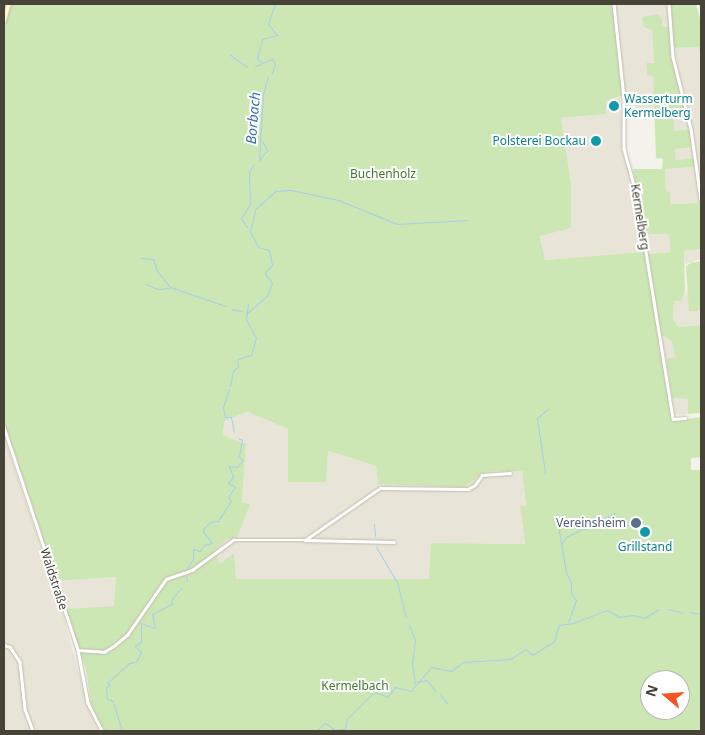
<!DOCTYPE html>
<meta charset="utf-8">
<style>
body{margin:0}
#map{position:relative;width:705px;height:735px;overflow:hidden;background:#f4f2ea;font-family:"Noto Sans",sans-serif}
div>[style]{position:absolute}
.residential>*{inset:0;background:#e8e5d8}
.green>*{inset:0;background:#cce7b4}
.stream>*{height:1px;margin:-0.5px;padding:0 0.5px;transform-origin:0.5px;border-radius:0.5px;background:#a9ccef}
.roads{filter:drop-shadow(0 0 1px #c0bbad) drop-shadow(0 0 1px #c0bbad)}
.street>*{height:2.5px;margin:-1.25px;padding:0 1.25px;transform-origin:1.25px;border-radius:1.25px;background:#fff}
.secondary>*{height:4px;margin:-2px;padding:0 2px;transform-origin:2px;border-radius:2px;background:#fdf5cb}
.dots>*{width:14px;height:14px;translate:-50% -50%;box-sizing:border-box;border:2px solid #fff;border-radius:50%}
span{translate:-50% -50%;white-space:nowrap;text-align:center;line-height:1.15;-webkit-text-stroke:4px #fff;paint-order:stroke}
.culture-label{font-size:12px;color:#0d838f}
.left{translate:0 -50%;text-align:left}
.right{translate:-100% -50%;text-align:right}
.park-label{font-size:12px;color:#42792c}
.street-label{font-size:12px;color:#484338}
.service-label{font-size:12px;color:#4e5e75}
.water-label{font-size:14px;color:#3371b2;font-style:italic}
.frame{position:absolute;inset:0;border:5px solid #484338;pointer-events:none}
.north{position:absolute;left:640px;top:670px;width:50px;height:50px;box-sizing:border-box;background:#fff;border:1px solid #b6b4af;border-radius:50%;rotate:288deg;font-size:14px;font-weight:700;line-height:20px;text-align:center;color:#484338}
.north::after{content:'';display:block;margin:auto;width:18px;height:22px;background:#f35422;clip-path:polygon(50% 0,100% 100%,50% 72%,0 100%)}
</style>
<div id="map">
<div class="residential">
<div style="clip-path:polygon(615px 4px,668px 4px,670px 27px,652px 29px,654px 63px,646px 64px,647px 75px,653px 75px,655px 116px,627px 117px)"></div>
<div style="clip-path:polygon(698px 47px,701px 54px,701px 189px,693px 129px,673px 48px)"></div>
<div style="clip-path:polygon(620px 97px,623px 149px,632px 174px,641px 234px,669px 234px,670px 252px,545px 260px,540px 235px,571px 228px,571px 183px,561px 118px,605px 114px,606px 101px)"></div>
<div style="clip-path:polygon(685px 112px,690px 129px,675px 131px,673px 115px)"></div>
<div style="clip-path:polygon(693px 147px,695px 158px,676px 160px,675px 149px)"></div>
<div style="clip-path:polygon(696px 167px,701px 203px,670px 204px,666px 192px,665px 169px)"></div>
<div style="clip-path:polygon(701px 249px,701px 259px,685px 264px,684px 251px)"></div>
<div style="clip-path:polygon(687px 290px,691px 304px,690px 311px,701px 307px,701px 325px,678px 327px,673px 318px,674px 300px,682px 301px)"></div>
<div style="clip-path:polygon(665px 335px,672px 342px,675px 357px,666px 359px,661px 337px)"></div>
<div style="clip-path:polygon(672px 398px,688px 399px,688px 414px,675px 415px)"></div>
<div style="clip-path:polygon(249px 412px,288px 429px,288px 482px,327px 451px,376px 466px,378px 483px,477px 477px,487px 471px,522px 471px,526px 507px,520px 507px,525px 544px,431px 543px,430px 579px,236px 579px,234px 554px,220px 565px,214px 551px,227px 539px,250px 504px,242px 503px,246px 444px,222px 435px,225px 420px)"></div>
<div style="clip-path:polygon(4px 435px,52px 581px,116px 577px,115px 606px,62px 610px,89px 710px,99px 731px,4px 731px)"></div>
</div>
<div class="green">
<div style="clip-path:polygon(evenodd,4px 4px,612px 4px,624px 95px,606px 101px,606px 114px,561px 118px,571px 183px,571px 228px,540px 236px,545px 260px,644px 252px,672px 421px,701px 417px,701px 457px,691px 458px,691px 470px,701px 470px,701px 731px,105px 731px,92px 710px,86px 670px,66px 609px,114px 606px,116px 577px,57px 581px,4px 422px,4px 4px,248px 412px,288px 429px,288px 482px,326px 482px,328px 451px,376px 466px,378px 484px,464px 487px,487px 471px,522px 471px,526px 506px,520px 506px,525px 544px,431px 543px,429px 579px,236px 579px,234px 553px,220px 564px,214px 551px,227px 539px,237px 538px,250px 504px,242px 502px,246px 444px,222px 435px,225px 420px,248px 412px,4px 4px,650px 680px,680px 680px,680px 710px,650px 710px,650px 680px)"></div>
<div style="clip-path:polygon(671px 4px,696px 4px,701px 22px,701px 54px,698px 47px,673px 48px)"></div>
<div style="clip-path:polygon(657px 14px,662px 18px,662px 27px,670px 27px,672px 57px,685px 112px,673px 115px,675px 131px,690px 129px,693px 147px,675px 149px,676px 160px,695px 158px,696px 167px,665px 169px,666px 191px,670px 192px,671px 204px,701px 203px,701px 249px,684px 251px,685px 291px,682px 301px,674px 301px,673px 318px,678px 327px,701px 325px,701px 413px,688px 414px,688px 399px,672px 398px,666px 359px,675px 357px,672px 342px,665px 336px,661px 337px,646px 254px,670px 252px,669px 234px,644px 234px,633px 169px,662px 169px,663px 159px,656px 158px,653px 76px,647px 75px,646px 63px,654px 63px,652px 30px,644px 27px,642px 17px)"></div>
<div style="clip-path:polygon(701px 261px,701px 307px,698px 311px,689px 311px,686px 267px,690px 263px)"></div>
</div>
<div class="stream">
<div style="left:229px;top:54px;width:22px;rotate:36deg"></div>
<div style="left:255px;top:66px;width:6px;rotate:-18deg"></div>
<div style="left:272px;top:73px;width:9px;rotate:-72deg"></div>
<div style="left:275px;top:64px;width:6px;rotate:-121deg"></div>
<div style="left:272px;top:59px;width:11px;rotate:158deg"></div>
<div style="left:262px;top:63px;width:7px;rotate:-135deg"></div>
<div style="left:257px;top:58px;width:20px;rotate:-75deg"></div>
<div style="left:262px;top:39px;width:16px;rotate:-15deg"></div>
<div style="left:277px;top:35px;width:14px;rotate:-129deg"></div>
<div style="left:268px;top:24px;width:21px;rotate:-71deg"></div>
<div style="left:260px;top:159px;width:11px;rotate:-52deg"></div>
<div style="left:267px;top:150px;width:10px;rotate:-119deg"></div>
<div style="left:259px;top:161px;width:67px;rotate:-86.6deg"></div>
<div style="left:263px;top:94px;width:18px;rotate:-74deg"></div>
<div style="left:255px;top:209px;width:28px;rotate:-41deg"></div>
<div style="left:276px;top:191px;width:15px;rotate:-4deg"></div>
<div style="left:291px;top:190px;width:48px;rotate:12deg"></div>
<div style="left:338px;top:200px;width:64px;rotate:22.1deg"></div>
<div style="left:397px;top:224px;width:71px;rotate:-3.2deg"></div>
<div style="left:247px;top:227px;width:11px;rotate:-124deg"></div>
<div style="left:241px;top:218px;width:17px;rotate:-57deg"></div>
<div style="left:250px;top:204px;width:32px;rotate:-92deg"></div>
<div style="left:249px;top:172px;width:9px;rotate:-58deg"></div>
<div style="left:250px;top:232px;width:22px;rotate:-77deg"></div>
<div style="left:141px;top:258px;width:12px;rotate:5deg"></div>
<div style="left:153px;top:259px;width:13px;rotate:72deg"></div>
<div style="left:157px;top:271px;width:21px;rotate:51deg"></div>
<div style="left:170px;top:287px;width:59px;rotate:18.7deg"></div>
<div style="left:146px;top:284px;width:13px;rotate:23deg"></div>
<div style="left:158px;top:289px;width:11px;rotate:-5deg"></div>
<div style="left:231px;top:309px;width:11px;rotate:10deg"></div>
<div style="left:246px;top:314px;width:28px;rotate:-41deg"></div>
<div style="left:267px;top:296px;width:14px;rotate:-69deg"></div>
<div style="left:272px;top:283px;width:12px;rotate:-125deg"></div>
<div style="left:265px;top:273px;width:11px;rotate:-49deg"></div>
<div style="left:272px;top:265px;width:15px;rotate:-101deg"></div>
<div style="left:269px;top:250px;width:11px;rotate:-165deg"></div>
<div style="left:258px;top:247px;width:17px;rotate:-118deg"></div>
<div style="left:230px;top:386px;width:15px;rotate:-79deg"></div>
<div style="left:233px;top:371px;width:6px;rotate:-39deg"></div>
<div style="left:238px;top:367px;width:8px;rotate:-97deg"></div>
<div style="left:237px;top:359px;width:15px;rotate:-16deg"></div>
<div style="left:251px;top:355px;width:18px;rotate:-74deg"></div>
<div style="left:256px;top:338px;width:21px;rotate:-118deg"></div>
<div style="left:246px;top:319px;width:15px;rotate:-82deg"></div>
<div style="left:229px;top:389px;width:20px;rotate:108deg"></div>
<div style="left:223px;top:408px;width:9px;rotate:77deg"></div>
<div style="left:225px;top:417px;width:6px"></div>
<div style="left:231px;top:417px;width:15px;rotate:79deg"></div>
<div style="left:545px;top:473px;width:56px;rotate:-98.3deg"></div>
<div style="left:537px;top:418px;width:14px;rotate:-39deg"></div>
<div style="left:556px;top:514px;width:59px;rotate:80.2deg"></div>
<div style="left:566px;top:572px;width:12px;rotate:66deg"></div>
<div style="left:571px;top:583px;width:10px;rotate:90deg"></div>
<div style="left:571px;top:593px;width:9px;rotate:54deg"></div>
<div style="left:576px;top:600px;width:23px;rotate:110deg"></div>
<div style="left:374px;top:524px;width:12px;rotate:85deg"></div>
<div style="left:584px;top:529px;width:6px;rotate:-9deg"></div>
<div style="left:561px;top:544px;width:9px;rotate:-54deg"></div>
<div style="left:566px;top:537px;width:55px;rotate:-26.1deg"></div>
<div style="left:376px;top:547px;width:41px;rotate:59deg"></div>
<div style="left:397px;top:582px;width:36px;rotate:76deg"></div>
<div style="left:186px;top:570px;width:13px;rotate:-58deg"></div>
<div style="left:193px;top:559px;width:10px;rotate:-90deg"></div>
<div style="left:193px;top:549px;width:7px;rotate:16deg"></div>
<div style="left:200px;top:551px;width:7px;rotate:-56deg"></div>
<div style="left:204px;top:545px;width:8px;rotate:-14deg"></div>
<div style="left:212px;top:543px;width:14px;rotate:-129deg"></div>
<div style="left:203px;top:532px;width:4px;rotate:-76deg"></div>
<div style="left:204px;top:528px;width:8px;rotate:-45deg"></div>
<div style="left:210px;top:522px;width:8px;rotate:-7deg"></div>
<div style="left:218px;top:521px;width:24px;rotate:-57deg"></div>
<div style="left:231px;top:501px;width:5px;rotate:-127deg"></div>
<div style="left:228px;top:497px;width:12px;rotate:-55deg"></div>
<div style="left:235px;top:487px;width:8px;rotate:-150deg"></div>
<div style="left:228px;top:483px;width:8px;rotate:-50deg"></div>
<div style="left:233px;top:477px;width:12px;rotate:-110deg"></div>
<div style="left:229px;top:466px;width:8px;rotate:7deg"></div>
<div style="left:237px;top:467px;width:9px;rotate:-49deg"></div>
<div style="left:243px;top:460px;width:6px;rotate:-135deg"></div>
<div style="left:239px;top:456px;width:16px;rotate:-79deg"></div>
<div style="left:242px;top:440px;width:4px;rotate:-153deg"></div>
<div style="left:186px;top:576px;width:5px;rotate:79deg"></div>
<div style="left:668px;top:609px;width:16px;rotate:15deg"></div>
<div style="left:689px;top:612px;width:12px;rotate:9deg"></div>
<div style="left:409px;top:625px;width:16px;rotate:68deg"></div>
<div style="left:415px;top:640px;width:23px;rotate:97deg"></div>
<div style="left:412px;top:663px;width:21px;rotate:82deg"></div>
<div style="left:417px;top:682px;width:10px;rotate:-11deg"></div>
<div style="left:427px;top:680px;width:14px;rotate:54deg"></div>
<div style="left:440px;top:695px;width:11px;rotate:49deg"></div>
<div style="left:122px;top:731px;width:31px;rotate:-107deg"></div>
<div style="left:113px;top:701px;width:6px;rotate:-162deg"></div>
<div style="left:107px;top:699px;width:12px;rotate:-95deg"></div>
<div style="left:106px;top:687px;width:4px;rotate:-27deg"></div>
<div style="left:110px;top:685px;width:4px;rotate:-146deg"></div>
<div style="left:107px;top:683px;width:30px;rotate:-42deg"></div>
<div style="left:129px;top:663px;width:7px;rotate:-8deg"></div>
<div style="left:136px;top:662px;width:11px;rotate:-63deg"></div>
<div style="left:141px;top:652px;width:8px;rotate:-135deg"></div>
<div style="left:135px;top:646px;width:7px;rotate:-34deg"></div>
<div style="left:141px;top:642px;width:19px;rotate:-90deg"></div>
<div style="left:141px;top:623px;width:15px;rotate:20deg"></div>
<div style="left:155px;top:628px;width:14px;rotate:-102deg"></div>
<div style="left:152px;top:614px;width:22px;rotate:-27deg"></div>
<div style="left:172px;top:604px;width:4px;rotate:-104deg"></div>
<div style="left:171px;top:600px;width:16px;rotate:-50deg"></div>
<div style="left:305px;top:731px;width:9px"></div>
<div style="left:316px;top:731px;width:12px;rotate:-42deg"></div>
<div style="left:325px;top:723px;width:12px;rotate:35deg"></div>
<div style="left:335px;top:730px;width:10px;rotate:-6deg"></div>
<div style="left:345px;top:729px;width:10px;rotate:-79deg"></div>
<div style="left:347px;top:719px;width:35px;rotate:-45deg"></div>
<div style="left:372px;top:694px;width:7px;rotate:-8deg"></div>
<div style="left:379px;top:693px;width:9px;rotate:27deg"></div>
<div style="left:387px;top:697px;width:13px;rotate:-51deg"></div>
<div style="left:395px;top:687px;width:16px;rotate:14deg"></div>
<div style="left:411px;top:691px;width:31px;rotate:-50deg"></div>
<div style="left:431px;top:667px;width:20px;rotate:11deg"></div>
<div style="left:451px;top:671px;width:15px;rotate:-37deg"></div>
<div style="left:463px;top:662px;width:47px;rotate:-3.7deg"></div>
<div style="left:510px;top:659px;width:19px;rotate:-32deg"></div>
<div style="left:526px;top:649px;width:8px;rotate:45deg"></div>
<div style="left:532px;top:655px;width:26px;rotate:-32deg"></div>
<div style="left:554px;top:641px;width:17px;rotate:-73deg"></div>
<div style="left:559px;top:625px;width:14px;rotate:-8deg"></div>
<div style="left:573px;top:623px;width:36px;rotate:-21deg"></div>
<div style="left:607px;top:610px;width:14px;rotate:30deg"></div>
<div style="left:619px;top:617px;width:14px;rotate:-8deg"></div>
<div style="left:633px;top:615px;width:11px;rotate:15deg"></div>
<div style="left:644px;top:618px;width:17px;rotate:-31deg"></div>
</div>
<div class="roads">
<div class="street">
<div style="left:614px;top:4px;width:95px;rotate:83.9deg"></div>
<div style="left:624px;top:98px;width:51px;rotate:90deg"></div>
<div style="left:624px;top:149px;width:49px;rotate:74.5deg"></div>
<div style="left:637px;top:196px;width:226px;rotate:80.8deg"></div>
<div style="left:673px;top:419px;width:12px;rotate:-5deg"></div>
<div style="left:669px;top:4px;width:53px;rotate:85.7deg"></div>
<div style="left:673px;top:57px;width:74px;rotate:76deg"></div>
<div style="left:691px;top:129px;width:72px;rotate:82deg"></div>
<div style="left:4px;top:427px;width:235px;rotate:71.6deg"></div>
<div style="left:78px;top:650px;width:54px;rotate:79.3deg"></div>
<div style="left:88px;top:703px;width:31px;rotate:63deg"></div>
<div style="left:305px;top:540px;width:89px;rotate:1.3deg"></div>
<div style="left:4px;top:645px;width:6px;rotate:18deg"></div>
<div style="left:10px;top:647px;width:18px;rotate:56deg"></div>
<div style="left:20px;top:662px;width:47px;rotate:83.9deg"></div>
<div style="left:25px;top:709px;width:23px;rotate:70deg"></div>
<div style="left:78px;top:650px;width:26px;rotate:4deg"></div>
<div style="left:104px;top:652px;width:13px;rotate:-32deg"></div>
<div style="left:115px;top:645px;width:16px;rotate:-40deg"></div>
<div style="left:127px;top:635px;width:68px;rotate:-55.1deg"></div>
<div style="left:166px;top:579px;width:28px;rotate:-19deg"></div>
<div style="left:192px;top:570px;width:51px;rotate:-36.2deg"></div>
<div style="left:233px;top:540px;width:72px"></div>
<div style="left:305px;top:540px;width:91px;rotate:-34.7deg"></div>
<div style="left:380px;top:488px;width:88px;rotate:0.7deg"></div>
<div style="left:468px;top:489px;width:8px;rotate:-30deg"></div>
<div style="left:475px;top:485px;width:12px;rotate:-55deg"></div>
<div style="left:482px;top:475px;width:28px;rotate:-4deg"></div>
</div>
<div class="secondary">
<div style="left:4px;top:21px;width:18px;rotate:-74deg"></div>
</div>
</div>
<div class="dots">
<div style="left:614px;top:106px;background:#0f9aa8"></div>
<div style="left:596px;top:141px;background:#0f9aa8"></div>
<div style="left:636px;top:523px;background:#5c6f8a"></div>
<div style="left:645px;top:532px;background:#0f9aa8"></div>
</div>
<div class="culture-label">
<span class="left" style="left:624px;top:106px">Wasserturm<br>Kermelberg</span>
<span class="right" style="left:586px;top:141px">Polsterei Bockau</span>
<span style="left:645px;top:547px">Grillstand</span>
</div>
<div class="park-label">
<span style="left:383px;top:174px">Buchenholz</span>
<span style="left:355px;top:686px">Kermelbach</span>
</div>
<div class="street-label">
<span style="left:640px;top:217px;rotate:81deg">Kermelberg</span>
<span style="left:54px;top:579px;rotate:72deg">Waldstraße</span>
</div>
<div class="service-label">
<span class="right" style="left:626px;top:523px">Vereinsheim</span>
</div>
<div class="water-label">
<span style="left:253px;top:118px;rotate:-85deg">Borbach</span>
</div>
<div class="frame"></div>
<div class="north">N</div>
</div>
